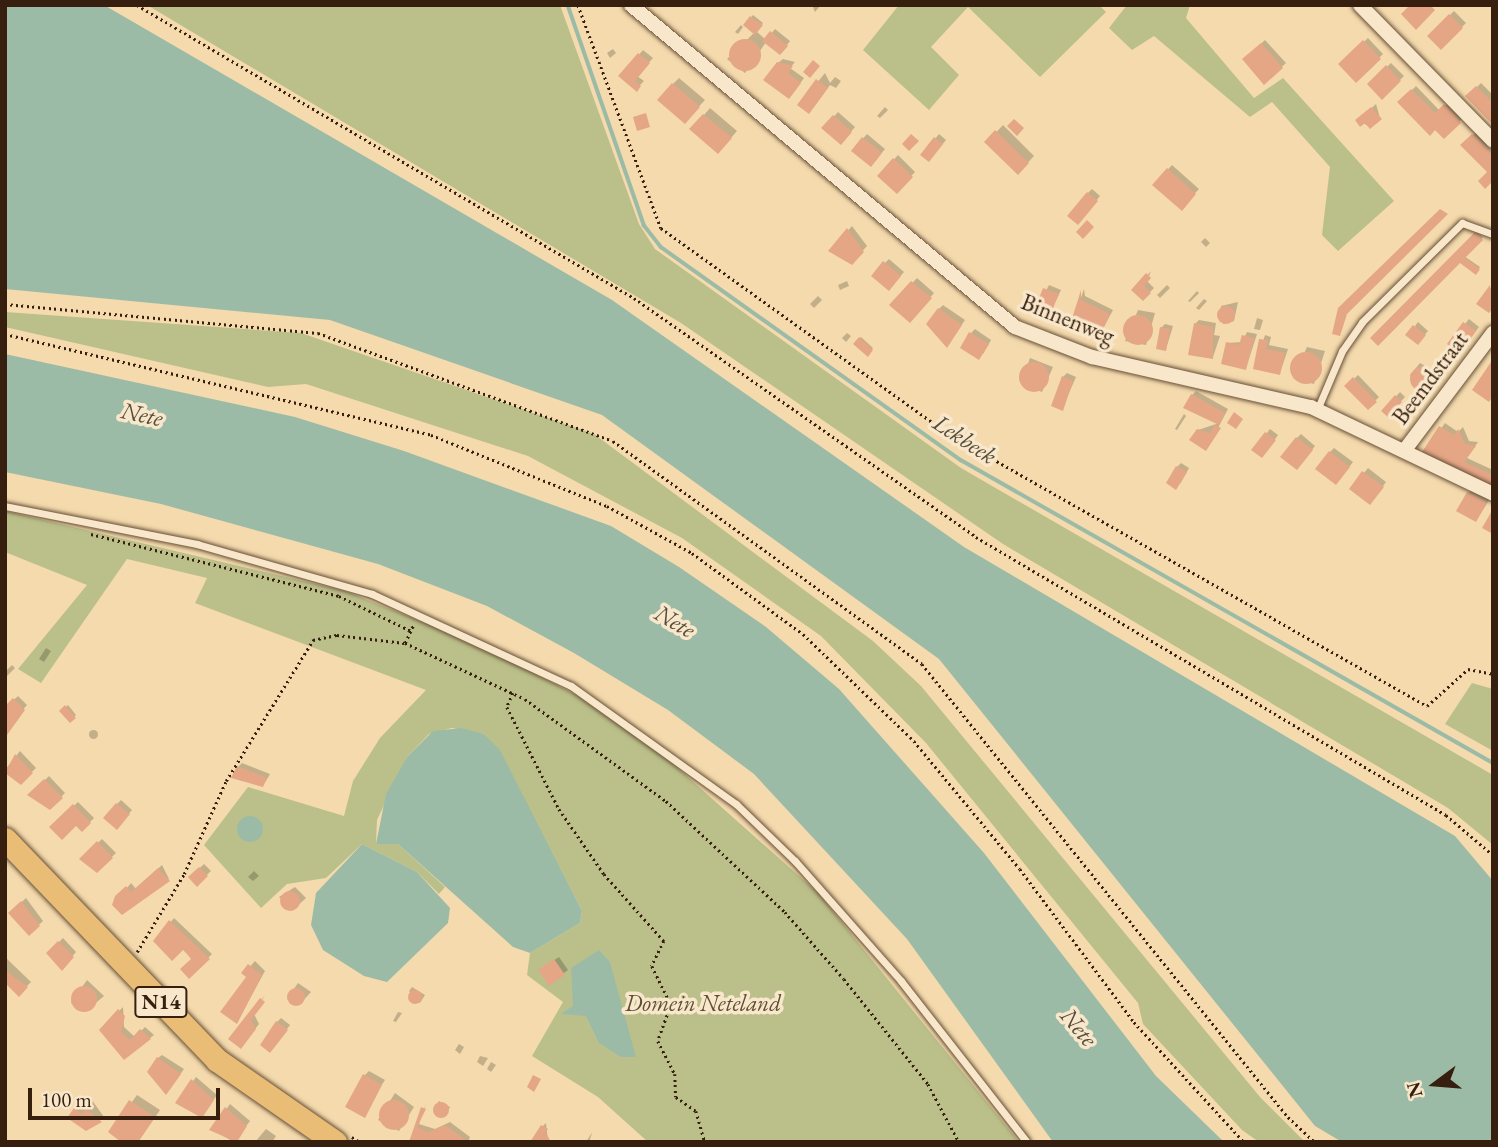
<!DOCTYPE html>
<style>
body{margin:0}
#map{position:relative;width:1498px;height:1147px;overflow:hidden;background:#f4daad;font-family:"EB Garamond",serif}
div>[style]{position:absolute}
.green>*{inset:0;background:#bbc08a}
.water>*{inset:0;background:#9cbba6}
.round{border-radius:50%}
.shadow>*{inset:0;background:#0003}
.stream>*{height:3.5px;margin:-1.75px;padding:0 1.75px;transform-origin:1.75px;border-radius:1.75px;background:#9cbba6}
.building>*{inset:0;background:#e5a686}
.path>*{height:2.5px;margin-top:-1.25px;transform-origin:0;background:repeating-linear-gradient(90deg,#361f0f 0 2px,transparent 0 5.5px)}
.roads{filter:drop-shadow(0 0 2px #664e36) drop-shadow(0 0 2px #664e36)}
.service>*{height:7px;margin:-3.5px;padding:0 3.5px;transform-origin:3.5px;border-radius:3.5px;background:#f8e7ca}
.minor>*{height:14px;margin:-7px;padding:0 7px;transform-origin:7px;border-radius:7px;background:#f8e7ca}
.primary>*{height:23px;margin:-11.5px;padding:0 11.5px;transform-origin:11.5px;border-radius:11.5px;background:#eabd76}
span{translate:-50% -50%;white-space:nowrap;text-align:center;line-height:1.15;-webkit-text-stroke:7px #f8e7ca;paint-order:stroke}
.shield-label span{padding:2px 5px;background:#f8e7ca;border:2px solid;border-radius:5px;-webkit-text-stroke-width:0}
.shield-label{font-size:21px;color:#361f0f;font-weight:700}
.street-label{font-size:23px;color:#361f0f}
.park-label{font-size:23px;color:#5e4f34;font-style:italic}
.water-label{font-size:24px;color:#554e3c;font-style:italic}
.frame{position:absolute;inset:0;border:7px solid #361f0f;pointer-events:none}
.north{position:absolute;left:1400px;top:1049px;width:70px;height:70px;-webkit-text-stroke:5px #f8e7ca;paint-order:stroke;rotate:254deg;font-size:19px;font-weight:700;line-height:28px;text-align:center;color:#361f0f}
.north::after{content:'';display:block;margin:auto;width:24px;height:32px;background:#361f0f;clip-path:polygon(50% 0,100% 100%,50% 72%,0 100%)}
.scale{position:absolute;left:28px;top:1088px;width:192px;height:32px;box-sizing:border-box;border:4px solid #361f0f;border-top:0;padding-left:9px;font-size:21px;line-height:24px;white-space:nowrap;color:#361f0f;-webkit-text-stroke:5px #f8e7ca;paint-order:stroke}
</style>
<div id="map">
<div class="green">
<div style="clip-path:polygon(147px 5px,560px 5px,639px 224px,655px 249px,961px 468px,1493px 775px,1493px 845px,1448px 808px,1003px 544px,681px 323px)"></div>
<div style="clip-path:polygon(899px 5px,1099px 5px,1106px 12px,1040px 77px,968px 7px,931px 47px,959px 75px,929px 110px,863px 50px)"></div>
<div style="clip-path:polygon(1127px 5px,1190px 5px,1186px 18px,1254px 98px,1283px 78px,1394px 201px,1338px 251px,1322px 235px,1330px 167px,1272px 102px,1250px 117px,1154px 36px,1132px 50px,1109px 28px)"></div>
<div style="clip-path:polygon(5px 312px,301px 333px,594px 434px,873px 641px,921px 686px,1260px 1097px,1305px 1142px,1259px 1142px,1242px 1130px,1143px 1024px,1138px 1003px,926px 743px,821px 636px,682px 538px,528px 456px,306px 384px,268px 387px,5px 327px)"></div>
<div style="clip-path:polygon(5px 511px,345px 591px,479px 645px,578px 696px,662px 754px,818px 893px,1019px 1142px,648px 1142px,598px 1097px,532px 1056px,563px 1002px,527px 975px,530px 953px,580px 923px,582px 911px,507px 766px,484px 734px,452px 728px,429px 734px,407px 757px,377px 820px,376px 844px,398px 844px,445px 887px,439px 894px,417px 872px,362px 844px,326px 878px,287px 884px,261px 908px,204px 845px,248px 787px,344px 816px,353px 781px,380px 738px,426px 690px,195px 603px,207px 578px,127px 559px,41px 683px,18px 669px,87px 585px,5px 552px)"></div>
<div style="clip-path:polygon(1472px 683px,1493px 689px,1493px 751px,1445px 724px)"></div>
</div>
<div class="water">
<div style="clip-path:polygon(5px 5px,104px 5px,612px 300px,964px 547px,1455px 836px,1493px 881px,1493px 1142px,1342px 1142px,1315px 1126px,939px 659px,602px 415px,330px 320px,5px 289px)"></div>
<div style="clip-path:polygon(5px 354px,295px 417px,404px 451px,611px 526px,679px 567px,766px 627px,839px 689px,984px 853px,1156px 1076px,1224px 1142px,1053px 1142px,907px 939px,754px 774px,668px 710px,574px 653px,487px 606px,378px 564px,161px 504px,5px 472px)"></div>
<div style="clip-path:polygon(462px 728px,484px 734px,500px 750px,582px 911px,580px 923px,530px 953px,513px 947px,398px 844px,376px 844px,386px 794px,407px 757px,433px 731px)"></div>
<div class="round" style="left:237px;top:816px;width:26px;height:26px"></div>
<div style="clip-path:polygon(362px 844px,417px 872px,450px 908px,448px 923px,387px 982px,364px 976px,323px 950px,311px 925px,316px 893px)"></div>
<div style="clip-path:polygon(599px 950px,610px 962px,636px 1057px,621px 1057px,599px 1043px,586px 1016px,561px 1014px,573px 1006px,571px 968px)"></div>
</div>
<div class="shadow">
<div style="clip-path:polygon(812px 5px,821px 5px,815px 12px)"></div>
<div style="clip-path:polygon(1454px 11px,1466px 23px,1441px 48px,1429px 36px)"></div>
<div style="clip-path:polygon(753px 15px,763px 23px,756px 31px,766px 40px,775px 29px,790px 41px,784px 49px,766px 42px,745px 73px,727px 59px,755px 32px,745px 25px)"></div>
<div style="clip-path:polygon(741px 25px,743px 27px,738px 34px,735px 32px)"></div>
<div style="clip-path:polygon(1368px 38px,1383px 54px,1356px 80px,1341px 64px)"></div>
<div style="clip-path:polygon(1265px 40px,1286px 63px,1265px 82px,1244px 60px)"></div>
<div style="clip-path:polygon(613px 49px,616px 53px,610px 58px,607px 53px)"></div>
<div style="clip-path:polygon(643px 50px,653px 58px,637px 76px,644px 81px,636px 89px,621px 76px)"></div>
<div style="clip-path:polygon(783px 59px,795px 62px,790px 68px,804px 78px,793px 93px,778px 63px)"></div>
<div style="clip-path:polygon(1391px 63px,1404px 76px,1382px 98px,1369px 84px)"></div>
<div style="clip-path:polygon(825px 73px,830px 83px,835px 77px,841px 81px,836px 88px,830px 85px,813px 108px,799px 105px)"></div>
<div style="clip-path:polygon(679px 78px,705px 100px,691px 115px,673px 84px)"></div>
<div style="clip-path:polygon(1481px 83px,1493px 95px,1493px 122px,1468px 96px)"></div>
<div style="clip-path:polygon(1416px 86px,1440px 111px,1449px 102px,1464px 117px,1444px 137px,1400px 102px)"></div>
<div style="clip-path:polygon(1376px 104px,1380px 118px,1370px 127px,1358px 120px)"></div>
<div style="clip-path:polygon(885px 107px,888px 110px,880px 118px,877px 116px)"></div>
<div style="clip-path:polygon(710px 108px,737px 131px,724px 146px,692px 129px)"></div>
<div style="clip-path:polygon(838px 112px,855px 127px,841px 143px,824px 128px)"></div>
<div style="clip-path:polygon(1003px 125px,1034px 156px,1018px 173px,987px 142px)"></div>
<div style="clip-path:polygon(1477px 131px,1493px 147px,1489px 172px,1463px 145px)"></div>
<div style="clip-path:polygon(867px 134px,885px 149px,875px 161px,853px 150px)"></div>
<div style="clip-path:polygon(939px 134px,946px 140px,933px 156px,923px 154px)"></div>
<div style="clip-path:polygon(898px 155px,915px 172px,897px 191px,879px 176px)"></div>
<div style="clip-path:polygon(1172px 165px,1199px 189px,1181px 208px,1154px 185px)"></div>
<div style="clip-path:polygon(1092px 189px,1100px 196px,1082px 218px,1088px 193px)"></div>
<div style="clip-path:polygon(852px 226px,867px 246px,852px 262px,831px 250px)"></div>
<div style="clip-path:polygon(1477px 232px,1483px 237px,1464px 256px,1480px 267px,1476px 272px,1460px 261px,1373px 338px)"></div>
<div style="clip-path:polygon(1205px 238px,1210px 243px,1206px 247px,1201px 242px)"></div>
<div style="clip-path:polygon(889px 259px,904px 272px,893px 285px,885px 263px)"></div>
<div style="clip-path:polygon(1151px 271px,1147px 281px,1154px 288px,1143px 299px,1134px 290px)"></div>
<div style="clip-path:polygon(917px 278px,934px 293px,910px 321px,892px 305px)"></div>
<div style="clip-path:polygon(847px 281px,849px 286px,840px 290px,838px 285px)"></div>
<div style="clip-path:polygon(1049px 285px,1061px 290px,1050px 313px,1037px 308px)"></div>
<div style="clip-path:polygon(1167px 285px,1170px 288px,1160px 298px,1157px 295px)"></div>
<div style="clip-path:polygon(1493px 285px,1493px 307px,1479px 304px)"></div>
<div style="clip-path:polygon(1084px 289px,1085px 296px,1113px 310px,1099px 336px,1072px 324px)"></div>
<div style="clip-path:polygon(1197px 291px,1199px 293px,1190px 302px,1188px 301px)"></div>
<div style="clip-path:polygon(818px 296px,822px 300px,814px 308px,810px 304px)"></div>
<div style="clip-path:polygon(1204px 299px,1207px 301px,1199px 310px,1196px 308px)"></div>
<div style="clip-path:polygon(1238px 302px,1234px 321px,1223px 324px,1221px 306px)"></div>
<div style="clip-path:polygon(943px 305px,965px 320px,950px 342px,939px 309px)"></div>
<div style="clip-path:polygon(1138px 310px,1155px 313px,1146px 345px,1125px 341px)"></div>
<div style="clip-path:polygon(1257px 318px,1263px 320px,1260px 330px,1254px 329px)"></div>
<div style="clip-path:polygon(1469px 319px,1479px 327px,1464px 347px,1450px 343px)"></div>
<div style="clip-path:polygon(1199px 320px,1216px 323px,1214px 335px,1220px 336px,1213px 357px,1195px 324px)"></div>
<div style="clip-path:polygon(1418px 322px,1428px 331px,1418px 343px,1415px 326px)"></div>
<div style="clip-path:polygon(1165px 324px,1173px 326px,1166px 349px,1161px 328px)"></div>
<div style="clip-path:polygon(975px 329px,991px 340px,983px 354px,971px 333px)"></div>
<div style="clip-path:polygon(1247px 332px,1257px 334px,1246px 368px,1227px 343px,1242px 342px)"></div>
<div style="clip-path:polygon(847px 333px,851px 336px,846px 342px,842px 338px)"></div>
<div style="clip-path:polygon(1265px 335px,1271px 337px,1269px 345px,1288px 349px,1280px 373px,1255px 367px)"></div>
<div style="clip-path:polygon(861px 337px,873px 348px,867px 354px,855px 344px)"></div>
<div style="clip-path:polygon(1307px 347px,1325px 351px,1314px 384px,1293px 378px)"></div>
<div style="clip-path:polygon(1454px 356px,1458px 359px,1452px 366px,1448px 363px)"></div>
<div style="clip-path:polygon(1030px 358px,1053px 367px,1042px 392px,1021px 384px)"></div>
<div style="clip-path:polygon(1420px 363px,1438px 373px,1420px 391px,1410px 375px)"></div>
<div style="clip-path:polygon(1067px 373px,1076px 377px,1062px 409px,1063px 377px)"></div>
<div style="clip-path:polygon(1358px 375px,1379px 397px,1368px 408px,1347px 386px)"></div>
<div style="clip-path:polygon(1196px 391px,1228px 409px,1209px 445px,1198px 430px,1219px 423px,1192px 395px)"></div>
<div style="clip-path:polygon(1400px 392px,1405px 397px,1388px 415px,1383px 411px)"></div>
<div style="clip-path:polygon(1184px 414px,1186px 416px,1177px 430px,1175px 429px)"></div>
<div style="clip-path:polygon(1445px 423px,1458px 432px,1463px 427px,1469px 441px,1478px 442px,1467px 458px,1493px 470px,1493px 484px,1425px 451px)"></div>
<div style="clip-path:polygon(1270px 429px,1278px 435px,1266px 452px,1254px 450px)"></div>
<div style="clip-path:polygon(1301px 434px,1315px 446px,1301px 464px,1297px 438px)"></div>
<div style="clip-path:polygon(1334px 448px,1353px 462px,1340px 479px,1330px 452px)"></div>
<div style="clip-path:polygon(1181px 463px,1189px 468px,1180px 484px,1177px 467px)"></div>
<div style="clip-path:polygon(1368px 468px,1386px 482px,1374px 499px,1351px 489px)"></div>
<div style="clip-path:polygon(1472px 489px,1490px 499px,1476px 520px,1468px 493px)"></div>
<div style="clip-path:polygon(46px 648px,51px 651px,44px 662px,39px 659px)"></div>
<div style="clip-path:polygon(12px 665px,15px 668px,5px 678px,5px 672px)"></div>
<div style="clip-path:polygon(18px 696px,27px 705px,5px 731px,5px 708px)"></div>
<div style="clip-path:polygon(68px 705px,76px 715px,70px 721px,62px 711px)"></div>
<div class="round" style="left:88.5px;top:729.5px;width:9px;height:9px"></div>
<div style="clip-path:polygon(20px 751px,36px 768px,20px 783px,5px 770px)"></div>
<div style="clip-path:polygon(242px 763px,270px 774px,266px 781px,262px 785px,238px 767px)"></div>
<div style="clip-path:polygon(49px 776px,65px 793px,50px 808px,30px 795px)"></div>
<div style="clip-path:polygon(121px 800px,132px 810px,121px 823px,117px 804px)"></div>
<div style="clip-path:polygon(78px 802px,94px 818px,82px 830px,76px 823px,52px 827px)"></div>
<div style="clip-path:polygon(102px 839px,116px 853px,97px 871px,82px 858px)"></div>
<div style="clip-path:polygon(204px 864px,211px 871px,197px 884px,190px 877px)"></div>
<div style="clip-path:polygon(162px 865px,169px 879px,122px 912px,114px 904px,131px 883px,136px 889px)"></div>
<div style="clip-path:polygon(254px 871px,259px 876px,253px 881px,248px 877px)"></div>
<div style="clip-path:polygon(295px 887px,306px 898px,292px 911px,279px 897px)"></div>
<div style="clip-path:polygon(26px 898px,43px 921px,29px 934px,10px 913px)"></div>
<div style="clip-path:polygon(174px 918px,212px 954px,189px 977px,193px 959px,183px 947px,155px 941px)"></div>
<div style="clip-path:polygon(63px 938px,76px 952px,62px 968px,48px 953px)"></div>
<div style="clip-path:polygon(5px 957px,31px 982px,19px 994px,5px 981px)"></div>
<div style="clip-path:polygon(559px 957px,568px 970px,549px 984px,544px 967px)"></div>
<div style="clip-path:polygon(255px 961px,265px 971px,237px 1022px,249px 977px,244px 973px)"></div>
<div style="clip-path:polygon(87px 980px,104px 996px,85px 1012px,71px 1003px)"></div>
<div style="clip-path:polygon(298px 983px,311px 992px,299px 1005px,287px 999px)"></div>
<div style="clip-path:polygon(412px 987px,425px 995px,420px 1003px,409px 991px)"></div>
<div style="clip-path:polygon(265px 995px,254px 1014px,259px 1024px,244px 1043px,231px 1039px)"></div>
<div style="clip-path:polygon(123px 1007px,124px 1027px,135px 1037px,145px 1027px,154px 1035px,124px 1058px,101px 1030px)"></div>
<div style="clip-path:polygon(398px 1012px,402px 1013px,396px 1022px,393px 1021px)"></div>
<div style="clip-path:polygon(281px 1018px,290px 1025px,274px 1047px,277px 1022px)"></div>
<div style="clip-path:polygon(459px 1044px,464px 1047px,460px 1054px,455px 1050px)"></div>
<div style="clip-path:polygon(162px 1055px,184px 1069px,170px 1089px,158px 1058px)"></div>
<div style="clip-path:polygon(480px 1056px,488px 1058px,483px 1066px,477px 1062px)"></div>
<div style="clip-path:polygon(491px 1062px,496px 1065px,491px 1072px,487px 1069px)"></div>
<div style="clip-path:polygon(369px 1071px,385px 1080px,365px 1110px,365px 1075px)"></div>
<div style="clip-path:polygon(196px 1077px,217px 1095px,208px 1108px,178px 1102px)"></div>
<div style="clip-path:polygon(395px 1093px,414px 1107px,399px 1131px,378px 1120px)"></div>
<div style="clip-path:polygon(137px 1095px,160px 1110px,138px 1142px,124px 1142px,110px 1132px)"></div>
<div style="clip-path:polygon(89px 1096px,104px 1117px,86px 1129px,75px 1109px,92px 1106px,85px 1100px)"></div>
<div style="clip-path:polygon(439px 1101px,450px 1107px,445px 1116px,433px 1110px)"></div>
<div style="clip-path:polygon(230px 1104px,250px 1121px,234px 1142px,212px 1130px)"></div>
<div style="clip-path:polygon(426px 1104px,419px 1124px,435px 1129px,450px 1122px,470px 1137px,468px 1142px,409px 1142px)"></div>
<div style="clip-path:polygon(546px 1123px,548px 1142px,532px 1142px,543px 1126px)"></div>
<div style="clip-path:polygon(266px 1129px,276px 1136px,272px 1142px,255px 1142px)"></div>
<div style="clip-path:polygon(592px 1133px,589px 1142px,586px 1142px,591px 1134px)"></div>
</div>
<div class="stream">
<div style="left:568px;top:5px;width:233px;rotate:70.9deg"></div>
<div style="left:644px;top:225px;width:28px;rotate:52deg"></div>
<div style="left:661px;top:247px;width:368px;rotate:35.4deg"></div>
<div style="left:961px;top:460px;width:612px;rotate:29.66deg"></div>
</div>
<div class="building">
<div style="clip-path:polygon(1410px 5px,1430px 5px,1435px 10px,1416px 30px,1401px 14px)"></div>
<div style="clip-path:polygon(1449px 14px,1463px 28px,1441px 50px,1427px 36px)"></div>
<div style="clip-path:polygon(750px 16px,763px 25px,755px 35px,743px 25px)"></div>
<div style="clip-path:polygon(770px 31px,788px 46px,780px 55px,762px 41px)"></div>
<div class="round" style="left:729px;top:39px;width:32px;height:32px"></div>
<div style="clip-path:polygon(1363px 40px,1381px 59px,1356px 83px,1338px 64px)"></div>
<div style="clip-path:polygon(1261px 43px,1283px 68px,1264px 85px,1242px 59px)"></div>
<div style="clip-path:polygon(638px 53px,650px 63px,635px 81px,641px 86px,637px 92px,618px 76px)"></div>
<div style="clip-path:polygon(813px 60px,820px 66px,810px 78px,803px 72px)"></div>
<div style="clip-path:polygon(777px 62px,793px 66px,788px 73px,801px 83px,789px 99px,763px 80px)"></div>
<div style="clip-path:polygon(1386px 65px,1401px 81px,1382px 100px,1367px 84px)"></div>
<div style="clip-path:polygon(816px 79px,828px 88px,809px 114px,797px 105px)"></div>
<div style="clip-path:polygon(672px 83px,700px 107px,685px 124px,657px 100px)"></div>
<div style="clip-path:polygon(1476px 86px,1493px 103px,1493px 125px,1465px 96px)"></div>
<div style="clip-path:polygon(1411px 89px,1435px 113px,1444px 104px,1461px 123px,1444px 139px,1435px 130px,1430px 136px,1397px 102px)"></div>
<div style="clip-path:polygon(1371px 107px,1382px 119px,1370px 129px,1365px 123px,1360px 127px,1355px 120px)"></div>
<div style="clip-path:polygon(646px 113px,650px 127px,637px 131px,633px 117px)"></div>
<div style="clip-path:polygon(703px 114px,732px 138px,718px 154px,689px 129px)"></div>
<div style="clip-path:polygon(833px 115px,852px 132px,841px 145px,821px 128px)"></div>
<div style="clip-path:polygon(1014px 119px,1024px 128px,1017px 136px,1007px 126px)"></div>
<div style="clip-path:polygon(995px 130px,1029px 163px,1018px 175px,984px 142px)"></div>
<div style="clip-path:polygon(911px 134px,919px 141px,909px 151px,902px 144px)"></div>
<div style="clip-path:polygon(1472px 134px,1493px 155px,1493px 181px,1485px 189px,1478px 181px,1487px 172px,1460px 145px)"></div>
<div style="clip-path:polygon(862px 137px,882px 153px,871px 167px,851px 151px)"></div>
<div style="clip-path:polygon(934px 137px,943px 144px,929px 162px,920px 155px)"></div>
<div style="clip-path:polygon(893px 158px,913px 177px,897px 194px,877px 176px)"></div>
<div style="clip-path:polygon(1167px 168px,1196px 194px,1182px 211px,1152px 185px)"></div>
<div style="clip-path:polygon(1087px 192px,1098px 201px,1078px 225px,1067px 216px)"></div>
<div style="clip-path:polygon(1440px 209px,1448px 214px,1347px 314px,1340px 336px,1332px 334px,1338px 308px)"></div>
<div style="clip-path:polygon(1087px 220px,1094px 227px,1083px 239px,1076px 232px)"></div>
<div style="clip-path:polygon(847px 228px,864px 252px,852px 265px,828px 251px)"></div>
<div style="clip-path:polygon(1475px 232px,1483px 240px,1465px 258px,1480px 269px,1476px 275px,1460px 263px,1378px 346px,1370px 338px)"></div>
<div style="clip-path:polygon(883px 261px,901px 276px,889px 291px,871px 276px)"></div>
<div style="clip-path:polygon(1146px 273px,1151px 278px,1144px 286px,1151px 293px,1143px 301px,1131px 290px)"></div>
<div style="clip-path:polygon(911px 281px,932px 298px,910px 323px,889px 305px)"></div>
<div style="clip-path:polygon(1490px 285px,1493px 308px,1489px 313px,1476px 304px)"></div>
<div style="clip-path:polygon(1043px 288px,1059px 294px,1050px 315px,1035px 309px)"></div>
<div style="clip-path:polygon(1081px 290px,1081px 300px,1110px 314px,1099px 338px,1070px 325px)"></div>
<div class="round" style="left:1217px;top:306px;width:18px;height:18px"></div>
<div style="clip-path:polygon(938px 308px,962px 325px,947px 348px,926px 324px)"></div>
<div class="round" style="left:1123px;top:315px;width:30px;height:30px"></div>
<div style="clip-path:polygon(1463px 322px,1476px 331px,1460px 353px,1447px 344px)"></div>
<div style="clip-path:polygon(1194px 323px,1213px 327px,1213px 359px,1188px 355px)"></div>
<div style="clip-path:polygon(1413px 325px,1426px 335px,1418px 345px,1405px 335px)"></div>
<div style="clip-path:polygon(1160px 327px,1170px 329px,1166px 351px,1156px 349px)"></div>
<div style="clip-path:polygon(969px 332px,989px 344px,979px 360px,960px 348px)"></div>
<div style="clip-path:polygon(1242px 335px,1254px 338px,1246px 370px,1221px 364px,1226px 342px,1239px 345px)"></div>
<div style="clip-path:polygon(859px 337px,873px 350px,868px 357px,853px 344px)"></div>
<div style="clip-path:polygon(1259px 339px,1268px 340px,1266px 349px,1285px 353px,1280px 375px,1253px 369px)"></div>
<div class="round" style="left:1290px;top:352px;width:32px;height:32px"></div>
<div style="clip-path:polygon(1493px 359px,1493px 396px,1489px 402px,1472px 390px)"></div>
<div class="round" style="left:1019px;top:362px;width:30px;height:30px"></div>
<div class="round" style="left:1410px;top:367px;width:24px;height:24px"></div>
<div style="clip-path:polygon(1062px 376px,1073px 381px,1063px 411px,1051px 406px)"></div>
<div style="clip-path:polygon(1353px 377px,1377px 402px,1368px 410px,1344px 386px)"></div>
<div style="clip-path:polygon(1191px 394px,1225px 413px,1219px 425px,1183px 408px)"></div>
<div style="clip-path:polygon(1395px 395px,1402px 402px,1388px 417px,1381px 411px)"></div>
<div style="clip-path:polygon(1234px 412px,1243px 419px,1236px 429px,1227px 423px)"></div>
<div style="clip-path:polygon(1215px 425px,1221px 428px,1206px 451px,1189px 440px,1197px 429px,1210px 433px)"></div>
<div style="clip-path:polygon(1439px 426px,1454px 435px,1458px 429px,1465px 444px,1476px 446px,1464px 462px,1493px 475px,1493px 486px,1422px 452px)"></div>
<div style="clip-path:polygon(1265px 432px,1276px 440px,1262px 458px,1251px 450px)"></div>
<div style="clip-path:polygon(1296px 437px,1313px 450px,1297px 470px,1280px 457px)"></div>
<div style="clip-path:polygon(1329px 451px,1350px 467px,1336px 485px,1315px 469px)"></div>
<div style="clip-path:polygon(1176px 466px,1187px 472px,1176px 490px,1166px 483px)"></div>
<div style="clip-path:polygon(1362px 471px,1384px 487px,1370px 505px,1349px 489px)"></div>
<div style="clip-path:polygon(1467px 492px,1487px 503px,1476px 522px,1456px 511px)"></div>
<div style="clip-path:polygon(1493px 509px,1493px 534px,1482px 528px)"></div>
<div style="clip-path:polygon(13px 698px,25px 710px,7px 735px,5px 706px)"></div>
<div style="clip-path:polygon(65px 705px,76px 718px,70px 723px,59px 711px)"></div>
<div style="clip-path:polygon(15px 754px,33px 773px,21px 785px,5px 773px)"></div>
<div style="clip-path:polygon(237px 766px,267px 778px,263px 787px,231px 778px)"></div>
<div style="clip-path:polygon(44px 779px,63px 798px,50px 810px,27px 795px)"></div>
<div style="clip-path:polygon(116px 803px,130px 814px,117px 830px,103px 818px)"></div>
<div style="clip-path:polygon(73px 804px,91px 823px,82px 832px,76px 826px,62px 840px,49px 827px)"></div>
<div style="clip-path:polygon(97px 841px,113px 858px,97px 873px,79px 859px)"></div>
<div style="clip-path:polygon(199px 867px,208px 876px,197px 887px,188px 877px)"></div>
<div style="clip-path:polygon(158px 868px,170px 881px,122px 915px,112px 905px,115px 896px,126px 886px,131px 892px)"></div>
<div class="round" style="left:280px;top:891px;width:20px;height:20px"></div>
<div style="clip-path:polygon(21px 901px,40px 926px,29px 936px,8px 913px)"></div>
<div style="clip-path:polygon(169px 920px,210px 959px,189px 979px,180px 969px,191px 959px,187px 954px,183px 950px,172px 961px,153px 941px)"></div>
<div style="clip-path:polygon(58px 941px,74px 957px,62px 971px,46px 953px)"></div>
<div style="clip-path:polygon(554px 959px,565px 975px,549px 986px,538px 970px)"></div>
<div style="clip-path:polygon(248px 964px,262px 975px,237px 1024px,220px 1012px,246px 977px,241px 973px)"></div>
<div style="clip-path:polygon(5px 970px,28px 987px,19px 997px,5px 983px)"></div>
<div class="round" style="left:71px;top:986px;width:26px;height:26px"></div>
<div class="round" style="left:287px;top:988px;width:18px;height:18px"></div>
<div class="round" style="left:408px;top:990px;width:14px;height:14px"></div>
<div style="clip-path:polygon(260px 998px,265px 1002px,251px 1020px,256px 1029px,241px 1049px,228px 1039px)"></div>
<div style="clip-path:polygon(118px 1009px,125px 1016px,121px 1032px,130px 1040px,140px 1029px,151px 1039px,124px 1060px,99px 1030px)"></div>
<div style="clip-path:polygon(276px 1021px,288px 1030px,270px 1053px,260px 1045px)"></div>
<div style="clip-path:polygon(157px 1057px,181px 1074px,166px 1095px,147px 1072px)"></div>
<div style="clip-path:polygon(363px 1074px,382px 1085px,365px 1118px,345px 1107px)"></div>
<div style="clip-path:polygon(533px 1075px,541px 1079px,534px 1092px,527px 1087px)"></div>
<div style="clip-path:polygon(191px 1079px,214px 1100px,202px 1118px,175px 1103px)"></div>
<div class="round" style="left:379px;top:1100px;width:30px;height:30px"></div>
<div style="clip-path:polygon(129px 1100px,155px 1117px,138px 1142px,121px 1142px,108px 1132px)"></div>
<div class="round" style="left:433px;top:1102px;width:16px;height:16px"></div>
<div style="clip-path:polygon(225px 1107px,247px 1126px,237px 1142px,209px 1130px)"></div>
<div style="clip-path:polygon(421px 1107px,426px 1109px,417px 1127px,429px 1132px,445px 1125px,468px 1142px,409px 1142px)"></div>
<div style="clip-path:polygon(74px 1108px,82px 1114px,86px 1109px,102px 1122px,86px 1131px,67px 1118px)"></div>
<div style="clip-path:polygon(541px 1125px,548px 1129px,541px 1139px,546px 1133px,551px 1142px,530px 1142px)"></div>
</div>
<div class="path">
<div style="left:137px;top:5px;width:577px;rotate:30.52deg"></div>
<div style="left:634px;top:298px;width:417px;rotate:34.9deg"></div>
<div style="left:976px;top:537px;width:546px;rotate:30.6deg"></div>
<div style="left:1446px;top:815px;width:62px;rotate:40.4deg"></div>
<div style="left:578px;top:5px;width:238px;rotate:69.6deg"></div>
<div style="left:661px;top:228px;width:354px;rotate:35.6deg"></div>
<div style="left:949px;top:434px;width:550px;rotate:29.64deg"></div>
<div style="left:1427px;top:706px;width:55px;rotate:-42.1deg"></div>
<div style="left:1468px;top:669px;width:25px;rotate:11deg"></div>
<div style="left:5px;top:304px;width:314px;rotate:5.3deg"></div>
<div style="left:318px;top:333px;width:314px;rotate:20.1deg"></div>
<div style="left:613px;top:441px;width:381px;rotate:35.8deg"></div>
<div style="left:922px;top:664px;width:582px;rotate:51.06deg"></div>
<div style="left:1288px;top:1117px;width:37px;rotate:43deg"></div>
<div style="left:5px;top:334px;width:438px;rotate:13.3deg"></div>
<div style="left:431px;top:435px;width:190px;rotate:22deg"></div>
<div style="left:607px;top:506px;width:97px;rotate:28.9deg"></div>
<div style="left:692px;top:553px;width:137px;rotate:36.1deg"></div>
<div style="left:803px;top:634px;width:154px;rotate:43.9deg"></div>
<div style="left:914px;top:741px;width:166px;rotate:50.4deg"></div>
<div style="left:1020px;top:869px;width:191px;rotate:53.3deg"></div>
<div style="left:1134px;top:1022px;width:163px;rotate:47.5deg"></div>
<div style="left:91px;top:534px;width:256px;rotate:14deg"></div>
<div style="left:339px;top:596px;width:80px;rotate:25.9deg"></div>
<div style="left:405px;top:643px;width:21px;rotate:-65deg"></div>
<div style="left:513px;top:693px;width:15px;rotate:113deg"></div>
<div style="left:507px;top:707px;width:114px;rotate:63deg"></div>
<div style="left:559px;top:809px;width:79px;rotate:55.3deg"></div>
<div style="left:604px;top:874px;width:90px;rotate:48.2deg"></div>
<div style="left:664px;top:941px;width:28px;rotate:116deg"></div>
<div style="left:652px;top:966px;width:43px;rotate:64deg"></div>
<div style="left:671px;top:1005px;width:38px;rotate:110deg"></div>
<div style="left:658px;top:1041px;width:37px;rotate:63deg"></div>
<div style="left:675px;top:1074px;width:23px;rotate:88deg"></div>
<div style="left:676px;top:1097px;width:24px;rotate:35deg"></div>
<div style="left:696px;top:1111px;width:32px;rotate:74deg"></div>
<div style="left:137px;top:952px;width:91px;rotate:-58.9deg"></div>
<div style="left:184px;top:874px;width:102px;rotate:-65.7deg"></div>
<div style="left:226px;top:781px;width:166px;rotate:-58.3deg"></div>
<div style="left:313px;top:640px;width:25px;rotate:-12deg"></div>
<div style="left:337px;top:635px;width:68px;rotate:6.7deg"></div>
<div style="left:405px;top:643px;width:132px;rotate:25deg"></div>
<div style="left:525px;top:699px;width:174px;rotate:35.9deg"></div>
<div style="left:666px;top:801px;width:163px;rotate:43deg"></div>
<div style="left:785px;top:912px;width:89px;rotate:48.6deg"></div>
<div style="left:844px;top:979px;width:134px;rotate:51.3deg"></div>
<div style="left:928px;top:1084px;width:66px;rotate:61.9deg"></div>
<div style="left:352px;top:1137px;width:9px;rotate:32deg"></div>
</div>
<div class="roads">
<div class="service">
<div style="left:1317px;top:410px;width:64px;rotate:-67deg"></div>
<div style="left:1342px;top:351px;width:35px;rotate:-55deg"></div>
<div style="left:1362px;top:322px;width:141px;rotate:-44.7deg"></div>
<div style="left:1462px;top:223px;width:33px;rotate:20deg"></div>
<div style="left:5px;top:506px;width:196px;rotate:11.2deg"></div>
<div style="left:197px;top:544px;width:182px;rotate:15.9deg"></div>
<div style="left:372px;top:594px;width:219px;rotate:24.8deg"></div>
<div style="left:571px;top:686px;width:203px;rotate:35.6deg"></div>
<div style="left:736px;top:804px;width:82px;rotate:44deg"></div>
<div style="left:795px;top:861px;width:160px;rotate:48.5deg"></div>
<div style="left:901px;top:981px;width:204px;rotate:52deg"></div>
</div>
<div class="minor">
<div style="left:631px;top:5px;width:501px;rotate:39.98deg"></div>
<div style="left:1015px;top:327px;width:83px;rotate:21.3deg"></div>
<div style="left:1092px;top:357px;width:225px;rotate:12.9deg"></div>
<div style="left:1311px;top:407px;width:202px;rotate:25.5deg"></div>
<div style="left:1360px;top:5px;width:190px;rotate:45.6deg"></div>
<div style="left:1404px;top:451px;width:148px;rotate:-53deg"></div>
</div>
<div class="primary">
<div style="left:5px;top:839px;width:306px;rotate:46.2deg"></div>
<div style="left:217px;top:1060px;width:144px;rotate:34.8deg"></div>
</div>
</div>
<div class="shield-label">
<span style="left:161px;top:1002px">N14</span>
</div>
<div class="street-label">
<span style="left:1068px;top:319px;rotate:22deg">Binnenweg</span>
<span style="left:1430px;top:378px;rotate:-53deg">Beemdstraat</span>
</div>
<div class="park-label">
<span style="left:703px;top:1003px">Domein Neteland</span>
</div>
<div class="water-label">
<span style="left:142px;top:414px;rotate:12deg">Nete</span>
<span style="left:965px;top:439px;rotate:33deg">Lekbeek</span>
<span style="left:675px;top:621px;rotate:30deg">Nete</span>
<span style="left:1079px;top:1027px;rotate:50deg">Nete</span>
</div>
<div class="frame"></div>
<div class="north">N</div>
<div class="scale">100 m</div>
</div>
